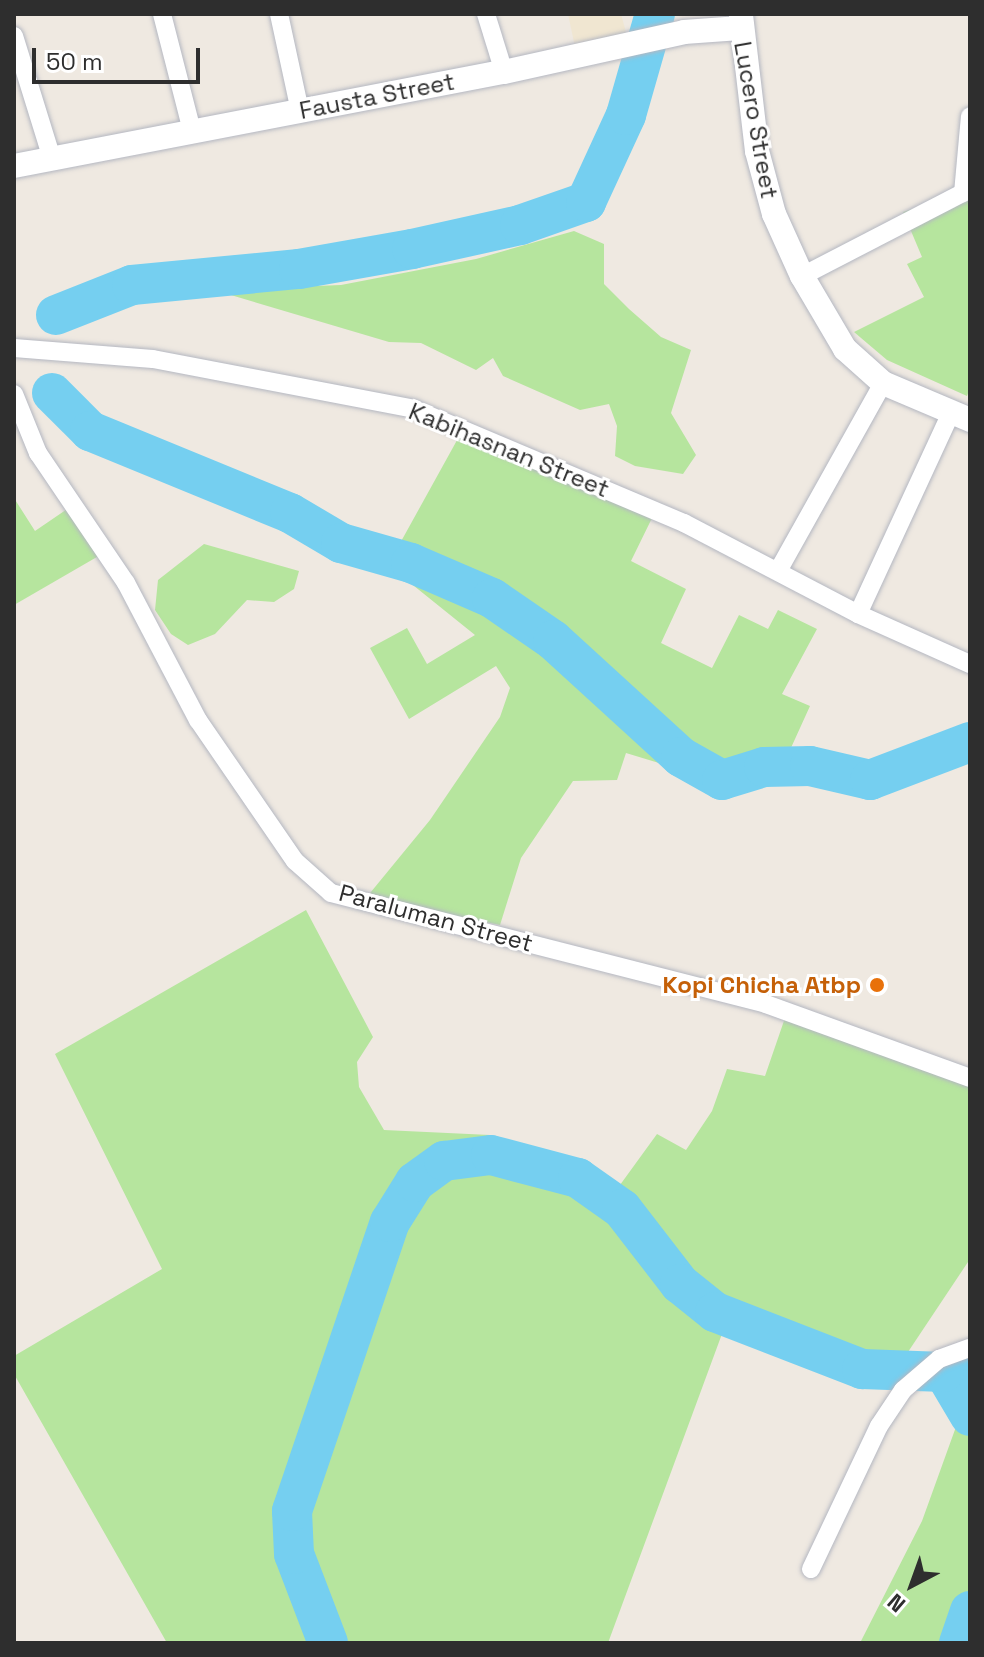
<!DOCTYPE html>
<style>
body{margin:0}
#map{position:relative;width:984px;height:1657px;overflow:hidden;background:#efe9e1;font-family:"Space Grotesk",sans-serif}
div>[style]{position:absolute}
.education>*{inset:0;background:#f0e6d1}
.green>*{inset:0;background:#b6e59e}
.river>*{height:40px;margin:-20px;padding:0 20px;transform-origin:20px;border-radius:20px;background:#75cff0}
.roads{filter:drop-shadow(0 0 2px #b4b7c1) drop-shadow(0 0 2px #b4b7c1)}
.minor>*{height:18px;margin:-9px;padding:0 9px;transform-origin:9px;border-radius:9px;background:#fff}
.tertiary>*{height:24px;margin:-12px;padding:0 12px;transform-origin:12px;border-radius:12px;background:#fff}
.dots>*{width:22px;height:22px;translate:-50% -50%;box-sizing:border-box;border:4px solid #fff;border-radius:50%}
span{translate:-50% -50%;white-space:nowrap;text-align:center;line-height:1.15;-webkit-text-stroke:6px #fff;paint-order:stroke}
.street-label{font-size:24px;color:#2e2e2e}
.food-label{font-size:24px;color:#c56008;font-weight:700}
.right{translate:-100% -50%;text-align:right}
.frame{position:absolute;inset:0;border:16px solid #2e2e2e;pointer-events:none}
.north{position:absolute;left:872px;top:1545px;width:80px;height:80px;-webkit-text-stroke:6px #fff;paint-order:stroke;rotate:221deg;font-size:22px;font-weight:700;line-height:32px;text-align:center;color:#2e2e2e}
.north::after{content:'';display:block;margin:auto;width:28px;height:36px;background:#2e2e2e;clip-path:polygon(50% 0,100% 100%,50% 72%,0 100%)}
.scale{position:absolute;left:32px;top:48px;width:168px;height:36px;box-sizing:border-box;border:4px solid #2e2e2e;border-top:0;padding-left:10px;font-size:24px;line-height:28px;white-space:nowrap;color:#2e2e2e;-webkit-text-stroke:6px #fff;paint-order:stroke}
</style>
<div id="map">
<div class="education">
<div style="clip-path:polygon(568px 14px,621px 14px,627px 36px,575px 47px)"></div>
</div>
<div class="green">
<div style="clip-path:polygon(970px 164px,970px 388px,967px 396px,887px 360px,854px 332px,924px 297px,907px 264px,922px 257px,903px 212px,967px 191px)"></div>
<div style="clip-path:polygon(574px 231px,604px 244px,604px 284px,629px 309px,661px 337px,691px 350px,671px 413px,696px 455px,683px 474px,635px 466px,615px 456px,617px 426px,609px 404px,580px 410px,503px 376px,493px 358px,476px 370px,421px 343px,389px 342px,214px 290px,341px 285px,476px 259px)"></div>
<div style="clip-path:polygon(461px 433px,653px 516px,631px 561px,686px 589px,661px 643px,712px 668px,739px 615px,768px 629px,778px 610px,817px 629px,782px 694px,810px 706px,785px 761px,723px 774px,682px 770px,626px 753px,617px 780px,573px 781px,521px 858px,500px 925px,366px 898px,430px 820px,500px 717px,510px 688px,496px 666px,409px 719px,370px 648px,407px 628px,427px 664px,475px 635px,388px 565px)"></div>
<div style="clip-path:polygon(14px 498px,35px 531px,76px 503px,109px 550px,14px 605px)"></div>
<div style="clip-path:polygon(204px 544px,299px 571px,294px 589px,274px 602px,247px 600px,215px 634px,188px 645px,171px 634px,155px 610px,158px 580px)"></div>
<div style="clip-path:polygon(306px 910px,373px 1037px,357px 1062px,359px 1087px,384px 1130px,490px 1135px,612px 1196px,657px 1134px,686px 1150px,712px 1111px,727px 1069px,765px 1076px,786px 1015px,970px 1085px,970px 1259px,888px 1382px,726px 1323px,608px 1643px,167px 1643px,14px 1374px,14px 1356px,162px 1269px,55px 1054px)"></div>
<div style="clip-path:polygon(970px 1388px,970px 1643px,860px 1643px,922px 1521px)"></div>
</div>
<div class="river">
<div style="left:56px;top:315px;width:82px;rotate:-21.5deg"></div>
<div style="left:132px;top:285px;width:168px;rotate:-5.5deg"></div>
<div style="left:299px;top:269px;width:115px;rotate:-10deg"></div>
<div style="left:412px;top:249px;width:111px;rotate:-12.5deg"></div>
<div style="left:520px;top:225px;width:70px;rotate:-19.2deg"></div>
<div style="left:586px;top:202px;width:96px;rotate:-65.3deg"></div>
<div style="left:626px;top:115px;width:105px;rotate:-74deg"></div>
<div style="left:52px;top:393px;width:54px;rotate:45deg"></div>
<div style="left:90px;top:431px;width:216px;rotate:22.3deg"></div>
<div style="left:290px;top:513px;width:59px;rotate:30.5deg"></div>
<div style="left:341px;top:543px;width:73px;rotate:15.9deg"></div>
<div style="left:411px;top:563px;width:88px;rotate:23.4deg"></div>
<div style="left:492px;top:598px;width:74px;rotate:34.5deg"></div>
<div style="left:553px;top:640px;width:173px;rotate:42.4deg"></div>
<div style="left:681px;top:757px;width:47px;rotate:29.3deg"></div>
<div style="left:722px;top:780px;width:44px;rotate:-17.2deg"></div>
<div style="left:764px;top:767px;width:46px;rotate:-1.2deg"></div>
<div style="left:810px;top:766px;width:62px;rotate:13.1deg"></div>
<div style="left:870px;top:780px;width:107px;rotate:-20.8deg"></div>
<div style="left:968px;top:1377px;width:25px;rotate:-168deg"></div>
<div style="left:944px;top:1372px;width:51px;rotate:59.4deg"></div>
<div style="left:328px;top:1643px;width:95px;rotate:-110.9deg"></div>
<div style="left:294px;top:1554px;width:43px;rotate:-92.7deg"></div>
<div style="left:292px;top:1511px;width:305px;rotate:-71.3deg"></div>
<div style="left:390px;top:1222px;width:47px;rotate:-58deg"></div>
<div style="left:415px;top:1182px;width:36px;rotate:-36deg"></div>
<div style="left:444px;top:1161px;width:47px;rotate:-7.3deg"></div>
<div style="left:491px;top:1155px;width:90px;rotate:14.8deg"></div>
<div style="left:578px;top:1178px;width:54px;rotate:35.2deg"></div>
<div style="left:622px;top:1209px;width:95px;rotate:52.3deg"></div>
<div style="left:680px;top:1284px;width:45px;rotate:38.7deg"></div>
<div style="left:715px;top:1312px;width:158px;rotate:21.2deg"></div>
<div style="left:862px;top:1369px;width:82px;rotate:2.1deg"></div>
<div style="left:959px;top:1643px;width:34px;rotate:-71deg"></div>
</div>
<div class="roads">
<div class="minor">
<div style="left:162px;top:14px;width:121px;rotate:75.6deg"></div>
<div style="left:279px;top:14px;width:99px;rotate:77.8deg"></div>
<div style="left:486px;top:14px;width:61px;rotate:72.8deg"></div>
<div style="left:14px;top:36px;width:129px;rotate:72.8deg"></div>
<div style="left:802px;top:276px;width:181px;rotate:-27.3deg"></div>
<div style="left:963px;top:193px;width:77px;rotate:-84.8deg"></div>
<div style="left:14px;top:348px;width:139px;rotate:4.5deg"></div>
<div style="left:153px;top:359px;width:266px;rotate:10.8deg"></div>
<div style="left:414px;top:409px;width:293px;rotate:22.9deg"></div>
<div style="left:684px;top:523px;width:196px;rotate:27.6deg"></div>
<div style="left:858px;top:614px;width:123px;rotate:24.1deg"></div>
<div style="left:14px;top:394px;width:64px;rotate:67.9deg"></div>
<div style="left:38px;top:453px;width:157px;rotate:55.9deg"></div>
<div style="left:126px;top:583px;width:155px;rotate:62.3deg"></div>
<div style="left:198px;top:720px;width:171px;rotate:55.5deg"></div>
<div style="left:295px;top:861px;width:48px;rotate:41.6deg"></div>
<div style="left:331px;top:893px;width:449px;rotate:14.3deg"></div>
<div style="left:766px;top:1004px;width:217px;rotate:19.9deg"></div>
<div style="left:778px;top:571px;width:215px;rotate:-60.8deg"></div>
<div style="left:858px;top:614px;width:219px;rotate:-65.2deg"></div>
<div style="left:811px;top:1569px;width:158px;rotate:-64.6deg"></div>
<div style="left:879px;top:1426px;width:43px;rotate:-56.3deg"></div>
<div style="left:903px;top:1390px;width:48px;rotate:-40.7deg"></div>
<div style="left:939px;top:1359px;width:33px;rotate:-20deg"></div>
</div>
<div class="tertiary">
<div style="left:741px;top:15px;width:137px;rotate:83.3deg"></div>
<div style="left:757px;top:151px;width:65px;rotate:74.9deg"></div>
<div style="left:774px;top:214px;width:68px;rotate:65.7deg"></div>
<div style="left:802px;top:276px;width:85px;rotate:59.5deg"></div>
<div style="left:845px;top:349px;width:51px;rotate:41.8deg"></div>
<div style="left:883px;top:383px;width:95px;rotate:23deg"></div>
<div style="left:14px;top:166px;width:499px;rotate:-10.9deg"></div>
<div style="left:504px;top:72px;width:184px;rotate:-12.5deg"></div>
<div style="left:684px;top:32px;width:56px;rotate:-4.1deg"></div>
</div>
</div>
<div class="dots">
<div style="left:877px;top:985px;background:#e8710a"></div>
</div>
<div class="street-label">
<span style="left:377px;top:96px;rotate:-11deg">Fausta Street</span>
<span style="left:756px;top:120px;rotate:80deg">Lucero Street</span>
<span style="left:509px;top:450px;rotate:22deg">Kabihasnan Street</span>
<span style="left:436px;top:918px;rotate:15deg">Paraluman Street</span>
</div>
<div class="food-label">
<span class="right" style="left:861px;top:985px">Kopi Chicha Atbp</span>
</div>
<div class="frame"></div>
<div class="north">N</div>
<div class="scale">50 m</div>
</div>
